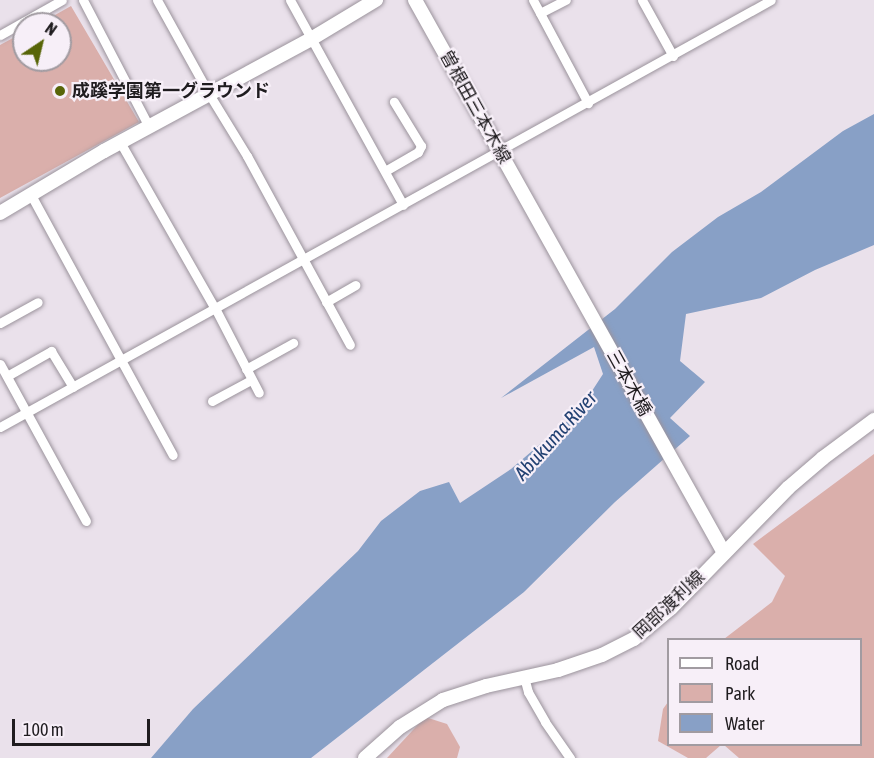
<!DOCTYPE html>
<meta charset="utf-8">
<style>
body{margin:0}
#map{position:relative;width:874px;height:758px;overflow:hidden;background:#eae1eb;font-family:"Asap Condensed","Noto Sans JP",sans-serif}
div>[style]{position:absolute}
.green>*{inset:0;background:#daafab}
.water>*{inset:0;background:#88a0c6}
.roads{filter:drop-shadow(0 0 2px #9b939c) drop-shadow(0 0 2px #9b939c)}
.street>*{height:9px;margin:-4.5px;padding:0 4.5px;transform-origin:4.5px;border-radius:4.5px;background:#fff}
.secondary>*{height:14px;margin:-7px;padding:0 7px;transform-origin:7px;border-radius:7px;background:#fff}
.dots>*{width:16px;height:16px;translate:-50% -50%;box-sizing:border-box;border:3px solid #f7eff8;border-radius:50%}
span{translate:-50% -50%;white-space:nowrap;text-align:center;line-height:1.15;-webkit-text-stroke:4.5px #f7eff8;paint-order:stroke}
.poi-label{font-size:18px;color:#1f1c1f;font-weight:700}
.left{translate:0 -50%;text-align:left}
.street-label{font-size:18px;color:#1f1c1f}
.water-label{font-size:20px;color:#224172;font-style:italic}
.legend{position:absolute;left:667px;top:638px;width:195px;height:108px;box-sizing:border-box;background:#f7eff8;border:2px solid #a19ba1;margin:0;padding:8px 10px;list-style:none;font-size:18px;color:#1f1c1f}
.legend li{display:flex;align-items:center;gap:12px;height:30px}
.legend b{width:30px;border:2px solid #a19ba1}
.north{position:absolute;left:12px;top:12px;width:60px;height:60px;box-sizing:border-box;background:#f7eff8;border:2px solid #a19ba1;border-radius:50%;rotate:35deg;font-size:16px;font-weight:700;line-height:24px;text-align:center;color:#1f1c1f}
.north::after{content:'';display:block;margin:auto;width:21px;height:27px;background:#586508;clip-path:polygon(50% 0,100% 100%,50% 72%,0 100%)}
.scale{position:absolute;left:12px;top:719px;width:138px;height:27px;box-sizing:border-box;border:3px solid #1f1c1f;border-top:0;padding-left:8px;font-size:18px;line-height:21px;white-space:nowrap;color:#1f1c1f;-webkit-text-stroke:4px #f7eff8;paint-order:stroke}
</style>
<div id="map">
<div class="green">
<div style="clip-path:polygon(71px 6px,139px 122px,0 198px,0 45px,24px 32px,24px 60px,60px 60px,60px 24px,39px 24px)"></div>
<div style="clip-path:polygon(874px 454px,874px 758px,739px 758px,724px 745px,860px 744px,860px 640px,724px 639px,772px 602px,785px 576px,753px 544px)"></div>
<div style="clip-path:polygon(668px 702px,668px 744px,721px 745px,706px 758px,688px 758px,658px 741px,663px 709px)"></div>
<div style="clip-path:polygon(425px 717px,447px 724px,460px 747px,457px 758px,387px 758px)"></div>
</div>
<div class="water">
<div style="clip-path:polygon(874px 114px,874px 245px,815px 270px,761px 298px,686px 314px,680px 361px,705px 382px,670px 418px,690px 436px,615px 502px,524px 592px,311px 758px,151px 758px,193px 709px,358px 551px,381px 521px,420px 491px,449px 482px,460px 503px,511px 469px,579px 411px,603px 374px,594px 347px,501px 398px,615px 309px,672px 252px,718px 217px,761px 192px,843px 131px)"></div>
</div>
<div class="roads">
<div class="street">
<div style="left:83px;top:0;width:143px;rotate:62.5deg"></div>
<div style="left:157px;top:0;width:107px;rotate:61deg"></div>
<div style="left:209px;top:94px;width:73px;rotate:58.5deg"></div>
<div style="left:247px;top:156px;width:215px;rotate:61.4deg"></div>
<div style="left:290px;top:0;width:234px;rotate:61.1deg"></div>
<div style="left:533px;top:0;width:117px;rotate:61.9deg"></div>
<div style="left:642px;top:0;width:64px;rotate:61deg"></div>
<div style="left:540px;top:13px;width:29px;rotate:-27deg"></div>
<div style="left:0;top:35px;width:71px;rotate:-29.4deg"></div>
<div style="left:120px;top:142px;width:193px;rotate:60.3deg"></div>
<div style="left:216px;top:310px;width:93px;rotate:62.6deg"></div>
<div style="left:385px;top:171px;width:38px;rotate:-30deg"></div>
<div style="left:418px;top:152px;width:7px;rotate:-63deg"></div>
<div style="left:421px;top:146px;width:52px;rotate:-121.5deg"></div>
<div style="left:31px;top:195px;width:296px;rotate:61.4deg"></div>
<div style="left:326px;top:302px;width:34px;rotate:-30deg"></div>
<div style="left:0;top:323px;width:43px;rotate:-28.9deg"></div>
<div style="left:0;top:364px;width:179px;rotate:61.3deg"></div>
<div style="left:246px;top:369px;width:54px;rotate:-29deg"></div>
<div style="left:7px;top:376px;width:51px;rotate:-29.6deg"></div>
<div style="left:51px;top:351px;width:42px;rotate:58.6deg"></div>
<div style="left:212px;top:401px;width:44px;rotate:-28.3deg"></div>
<div style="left:0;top:427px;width:881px;rotate:-28.98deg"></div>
<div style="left:524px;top:677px;width:16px;rotate:75deg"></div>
<div style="left:528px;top:692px;width:34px;rotate:60deg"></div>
<div style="left:545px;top:722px;width:44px;rotate:55.2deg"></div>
</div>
<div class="secondary">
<div style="left:415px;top:0;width:633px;rotate:60.8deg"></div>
<div style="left:0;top:213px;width:121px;rotate:-30.8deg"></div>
<div style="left:104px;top:151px;width:235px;rotate:-28.4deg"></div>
<div style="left:311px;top:39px;width:76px;rotate:-31deg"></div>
<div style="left:365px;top:758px;width:47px;rotate:-41.5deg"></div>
<div style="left:400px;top:727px;width:51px;rotate:-32.1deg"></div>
<div style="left:443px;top:700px;width:45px;rotate:-18deg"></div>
<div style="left:486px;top:686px;width:74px;rotate:-12.5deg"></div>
<div style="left:558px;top:670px;width:46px;rotate:-18.8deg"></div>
<div style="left:602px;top:655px;width:36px;rotate:-27deg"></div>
<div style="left:634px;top:639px;width:48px;rotate:-40deg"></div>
<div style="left:671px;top:608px;width:168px;rotate:-45.7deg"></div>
<div style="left:788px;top:488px;width:46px;rotate:-40.6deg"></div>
<div style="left:823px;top:458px;width:64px;rotate:-36.7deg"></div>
</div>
</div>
<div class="dots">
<div style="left:60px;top:91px;background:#586508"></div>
</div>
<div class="poi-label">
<span class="left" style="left:72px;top:91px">成蹊学園第一グラウンド</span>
</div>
<div class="street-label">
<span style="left:475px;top:107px;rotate:61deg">曽根田三本木線</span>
<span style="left:629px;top:383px;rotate:61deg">三本木橋</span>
<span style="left:669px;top:605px;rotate:-43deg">岡部渡利線</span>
</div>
<div class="water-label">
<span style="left:555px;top:435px;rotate:-48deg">Abukuma River</span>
</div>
<ul class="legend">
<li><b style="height:8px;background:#fff"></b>Road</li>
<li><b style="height:16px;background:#daafab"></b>Park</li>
<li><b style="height:16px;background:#88a0c6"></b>Water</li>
</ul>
<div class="north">N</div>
<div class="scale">100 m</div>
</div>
